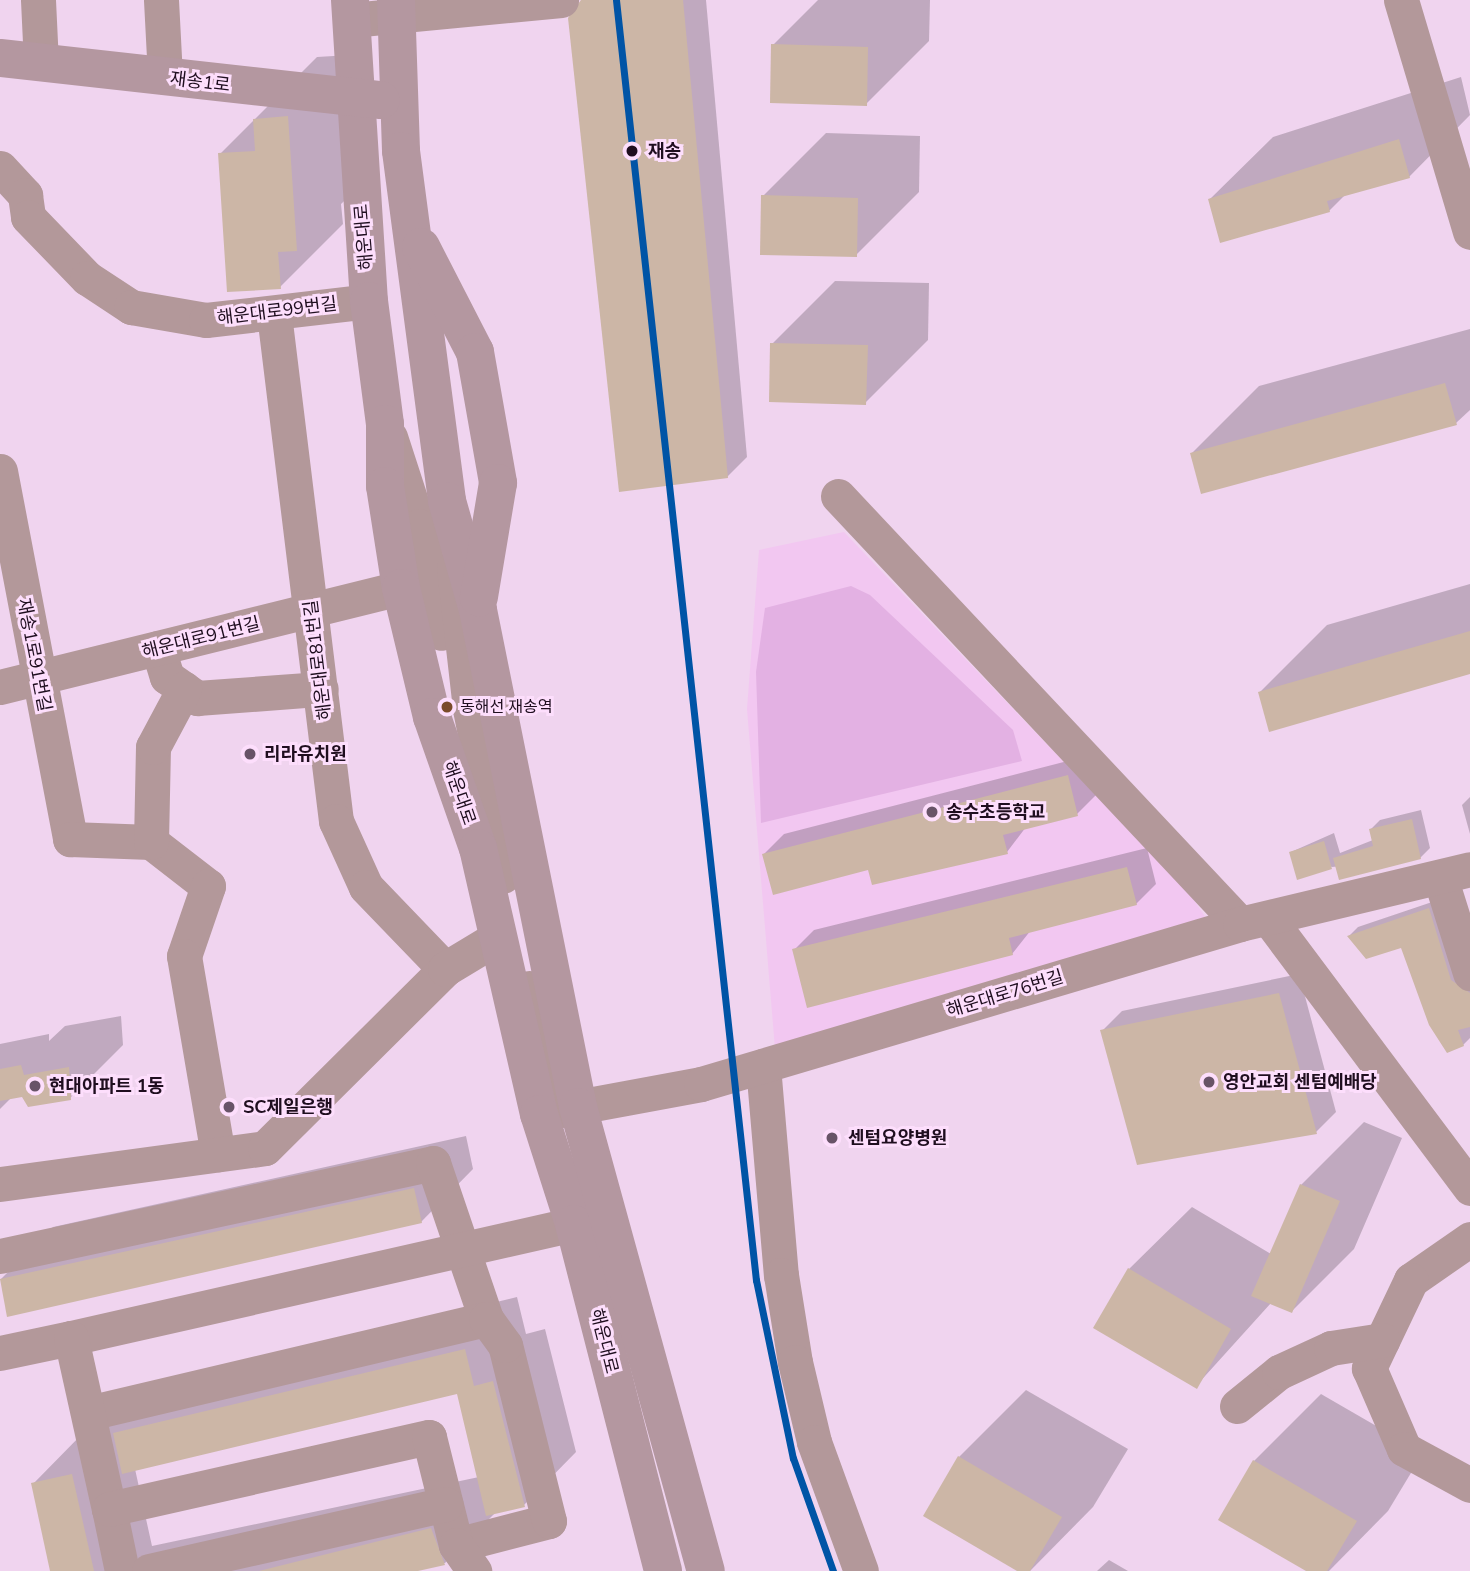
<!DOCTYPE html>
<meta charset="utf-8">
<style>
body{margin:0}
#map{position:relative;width:1470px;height:1571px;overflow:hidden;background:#f0d4ef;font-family:"Nunito Sans","Noto Sans KR",sans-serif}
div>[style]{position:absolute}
.built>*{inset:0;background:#f2c7f1}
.green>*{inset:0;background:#e3b1e3}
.shadow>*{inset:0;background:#0003}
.building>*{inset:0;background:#ccb6a6}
.minor>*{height:35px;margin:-17.5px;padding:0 17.5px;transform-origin:17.5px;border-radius:17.5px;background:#b3989a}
.major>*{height:38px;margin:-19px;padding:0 19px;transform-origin:19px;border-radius:19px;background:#b497a0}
.rail-1>*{height:7px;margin:-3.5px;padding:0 3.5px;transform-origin:3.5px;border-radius:3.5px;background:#0054a6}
.dots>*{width:19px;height:19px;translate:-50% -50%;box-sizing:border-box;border:4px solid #fddefc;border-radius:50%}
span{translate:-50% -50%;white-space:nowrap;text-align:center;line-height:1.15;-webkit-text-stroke:6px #fddefc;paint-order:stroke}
.bus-label{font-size:16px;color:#1f0e1f}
.left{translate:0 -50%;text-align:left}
.street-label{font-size:18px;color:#1f0e1f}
.stop-label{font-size:18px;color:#1f0e1f;font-weight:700}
.poi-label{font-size:18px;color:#1f0e1f;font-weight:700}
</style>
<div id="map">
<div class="built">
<div style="clip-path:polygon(844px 532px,1190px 894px,1208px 921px,775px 1049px,747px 709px,759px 550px)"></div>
</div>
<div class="green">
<div style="clip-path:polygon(851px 586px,870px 595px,1013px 730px,1022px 761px,761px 823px,756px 672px,765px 608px)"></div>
</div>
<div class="shadow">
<div style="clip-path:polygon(581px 0,706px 0,747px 457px,727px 477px)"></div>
<div style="clip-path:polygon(818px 0,930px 0,929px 41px,866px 104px,773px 45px)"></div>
<div style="clip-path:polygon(350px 55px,359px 187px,341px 204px,343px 224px,280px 287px,220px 154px,317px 57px)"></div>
<div style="clip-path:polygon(1461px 77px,1470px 115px,1409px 177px,1346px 194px,1329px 211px,1210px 199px,1273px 137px)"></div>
<div style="clip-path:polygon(826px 133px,920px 136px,919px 192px,856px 255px,763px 196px)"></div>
<div style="clip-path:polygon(835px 281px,929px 283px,928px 340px,865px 403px,772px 344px)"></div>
<div style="clip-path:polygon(1470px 329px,1470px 410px,1456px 423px,1192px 453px,1259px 386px)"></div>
<div style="clip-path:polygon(1470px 584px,1470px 673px,1260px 692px,1327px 625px)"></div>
<div style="clip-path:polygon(1087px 756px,1097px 794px,1077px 814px,1026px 827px,1007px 852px,869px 868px,764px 854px,784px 834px)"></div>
<div style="clip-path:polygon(1470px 797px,1470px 834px,1462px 805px)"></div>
<div style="clip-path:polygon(1421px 810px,1430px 848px,1420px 858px,1332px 867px,1291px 852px,1334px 833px,1340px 853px,1373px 840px,1371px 829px,1380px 820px)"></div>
<div style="clip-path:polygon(1147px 848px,1156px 884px,1136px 904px,1031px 930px,1012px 954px,794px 950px,814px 930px)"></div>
<div style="clip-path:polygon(1438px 900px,1470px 978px,1470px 1038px,1463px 1045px,1402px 946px,1349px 936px,1358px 927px)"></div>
<div style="clip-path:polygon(1299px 974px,1336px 1112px,1316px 1132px,1102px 1031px,1122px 1011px)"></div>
<div style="clip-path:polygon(121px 1016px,123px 1045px,70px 1098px,19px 1090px,0 1109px,0 1044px,49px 1034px,49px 1041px,65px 1026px)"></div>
<div style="clip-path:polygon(1364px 1122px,1402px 1138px,1354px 1249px,1292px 1311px,1271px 1303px,1196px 1386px,1129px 1269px,1192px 1207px,1271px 1254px,1301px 1185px)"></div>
<div style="clip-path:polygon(466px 1136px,473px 1169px,421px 1222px,0 1280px,53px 1227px)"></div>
<div style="clip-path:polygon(evenodd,517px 1297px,526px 1334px,545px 1329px,576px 1452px,524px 1505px,496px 1512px,445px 1563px,410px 1571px,52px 1571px,33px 1484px,85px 1431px,167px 1381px,517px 1297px,458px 1392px,479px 1477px,152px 1546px,135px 1469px,458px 1392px)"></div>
<div style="clip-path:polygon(1026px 1390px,1128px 1449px,1093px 1507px,1030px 1571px,1021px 1571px,959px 1457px)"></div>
<div style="clip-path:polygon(1321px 1394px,1423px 1453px,1388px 1511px,1329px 1571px,1309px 1571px,1254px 1461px)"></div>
<div style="clip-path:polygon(1109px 1560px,1128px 1571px,1097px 1571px)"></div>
</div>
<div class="building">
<div style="clip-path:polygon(581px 0,683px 0,728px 478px,619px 492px,568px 18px)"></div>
<div style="clip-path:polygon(771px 44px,868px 47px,867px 106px,770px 103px)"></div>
<div style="clip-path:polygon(288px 116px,297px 251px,278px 252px,281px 289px,227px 292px,218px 153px,255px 151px,253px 119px)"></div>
<div style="clip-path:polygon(1399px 139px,1410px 178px,1327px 201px,1330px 212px,1220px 243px,1208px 199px)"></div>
<div style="clip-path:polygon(761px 195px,858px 198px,857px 257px,760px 255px)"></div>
<div style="clip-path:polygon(770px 343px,868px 345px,866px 405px,769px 402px)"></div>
<div style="clip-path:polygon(1445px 383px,1457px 425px,1201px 494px,1190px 453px)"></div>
<div style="clip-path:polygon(1470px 631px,1470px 674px,1269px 732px,1258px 692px)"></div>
<div style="clip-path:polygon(1068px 775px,1078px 816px,1003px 835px,1008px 854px,872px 885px,868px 870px,773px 895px,762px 854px)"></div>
<div style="clip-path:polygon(1412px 819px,1421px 859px,1339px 880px,1333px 858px,1373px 846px,1369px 829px)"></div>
<div style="clip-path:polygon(1324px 841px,1332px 869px,1297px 880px,1289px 852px)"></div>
<div style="clip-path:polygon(1127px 867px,1137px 905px,1009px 938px,1013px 955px,807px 1008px,792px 949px)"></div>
<div style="clip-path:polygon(1429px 908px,1451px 980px,1470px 993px,1470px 1027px,1458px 1030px,1464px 1046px,1447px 1053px,1429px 1025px,1401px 948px,1366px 959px,1347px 936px)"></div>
<div style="clip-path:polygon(1279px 993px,1317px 1134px,1137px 1165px,1100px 1030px)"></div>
<div style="clip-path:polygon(21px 1065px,24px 1075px,69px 1067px,71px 1100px,28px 1107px,22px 1097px,0 1101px,0 1069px)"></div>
<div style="clip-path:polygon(1300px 1184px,1340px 1201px,1292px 1313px,1251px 1296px)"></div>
<div style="clip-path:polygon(414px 1188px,422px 1223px,7px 1317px,0 1279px)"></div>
<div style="clip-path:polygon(1128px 1268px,1231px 1329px,1197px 1389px,1093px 1328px)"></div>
<div style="clip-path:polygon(465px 1349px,474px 1386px,493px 1381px,525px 1507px,486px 1516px,457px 1394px,122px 1474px,113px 1433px)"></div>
<div style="clip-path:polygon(958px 1456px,1062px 1517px,1030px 1571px,1017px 1571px,923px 1516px)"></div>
<div style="clip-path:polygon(1253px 1460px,1357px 1521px,1327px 1571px,1306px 1571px,1218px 1520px)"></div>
<div style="clip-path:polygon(72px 1474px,94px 1571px,50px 1571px,31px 1483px)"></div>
<div style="clip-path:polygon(431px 1528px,445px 1565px,418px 1571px,259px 1571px)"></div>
</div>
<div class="minor">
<div style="left:38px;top:0;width:63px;rotate:87.3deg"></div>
<div style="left:161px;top:0;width:77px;rotate:87deg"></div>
<div style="left:1401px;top:0;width:242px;rotate:73.4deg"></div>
<div style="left:351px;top:20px;width:211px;rotate:-5.4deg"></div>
<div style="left:0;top:168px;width:37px;rotate:47deg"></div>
<div style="left:25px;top:195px;width:22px;rotate:82deg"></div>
<div style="left:28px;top:217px;width:85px;rotate:46deg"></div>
<div style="left:87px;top:278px;width:53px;rotate:33.4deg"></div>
<div style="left:131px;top:307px;width:76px;rotate:9.8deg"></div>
<div style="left:206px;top:320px;width:164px;rotate:-6.6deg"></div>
<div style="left:274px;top:314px;width:511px;rotate:83.03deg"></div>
<div style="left:336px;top:821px;width:72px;rotate:65.6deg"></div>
<div style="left:366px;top:887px;width:114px;rotate:46.1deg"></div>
<div style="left:390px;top:437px;width:94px;rotate:72deg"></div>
<div style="left:419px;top:526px;width:109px;rotate:78.4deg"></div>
<div style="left:0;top:471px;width:375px;rotate:79.2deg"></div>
<div style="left:70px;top:839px;width:81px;rotate:2.1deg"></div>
<div style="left:151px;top:842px;width:72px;rotate:37.7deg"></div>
<div style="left:208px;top:886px;width:74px;rotate:108.9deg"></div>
<div style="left:184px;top:956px;width:201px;rotate:80.3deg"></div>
<div style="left:838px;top:496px;width:587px;rotate:46.79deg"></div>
<div style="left:454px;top:568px;width:142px;rotate:83.5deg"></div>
<div style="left:470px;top:709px;width:170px;rotate:78.8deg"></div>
<div style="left:158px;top:648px;width:30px;rotate:73deg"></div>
<div style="left:167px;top:677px;width:37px;rotate:35deg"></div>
<div style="left:197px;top:698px;width:124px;rotate:-4.2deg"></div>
<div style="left:0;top:687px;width:413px;rotate:-13.9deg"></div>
<div style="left:151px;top:842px;width:95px;rotate:-88.8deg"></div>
<div style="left:153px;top:747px;width:66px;rotate:-61.9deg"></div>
<div style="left:1440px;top:877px;width:101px;rotate:72.6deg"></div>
<div style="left:1269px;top:919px;width:336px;rotate:53.2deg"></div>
<div style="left:529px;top:988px;width:44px;rotate:76.9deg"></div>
<div style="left:539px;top:1031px;width:61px;rotate:62.6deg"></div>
<div style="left:763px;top:1066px;width:210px;rotate:85.1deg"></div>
<div style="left:781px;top:1275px;width:88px;rotate:80.9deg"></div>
<div style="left:795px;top:1362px;width:82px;rotate:76.6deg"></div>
<div style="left:814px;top:1442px;width:137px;rotate:70deg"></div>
<div style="left:550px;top:1112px;width:154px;rotate:-10.5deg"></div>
<div style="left:701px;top:1084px;width:562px;rotate:-16.53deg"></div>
<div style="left:1240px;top:924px;width:236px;rotate:-13.4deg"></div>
<div style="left:0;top:1184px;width:267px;rotate:-7.7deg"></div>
<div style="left:265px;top:1148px;width:254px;rotate:-44.8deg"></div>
<div style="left:445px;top:969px;width:62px;rotate:-31.1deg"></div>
<div style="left:1470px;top:1239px;width:72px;rotate:145.2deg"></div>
<div style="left:1411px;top:1280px;width:98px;rotate:115.5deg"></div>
<div style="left:1369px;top:1368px;width:88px;rotate:66.6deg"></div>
<div style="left:1404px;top:1449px;width:75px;rotate:28.6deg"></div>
<div style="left:0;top:1256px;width:443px;rotate:-12.1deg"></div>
<div style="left:433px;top:1163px;width:165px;rotate:71.2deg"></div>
<div style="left:486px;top:1319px;width:408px;rotate:166.7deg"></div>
<div style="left:71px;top:1338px;width:516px;rotate:-12.77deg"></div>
<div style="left:0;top:1353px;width:73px;rotate:-11.9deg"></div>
<div style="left:71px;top:1338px;width:175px;rotate:77.5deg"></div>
<div style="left:1237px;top:1406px;width:54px;rotate:-39deg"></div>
<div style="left:1279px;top:1372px;width:57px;rotate:-24.8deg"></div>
<div style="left:1331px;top:1348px;width:52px;rotate:-8.9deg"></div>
<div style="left:456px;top:1545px;width:96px;rotate:-14.5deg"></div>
<div style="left:549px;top:1521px;width:181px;rotate:-104deg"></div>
<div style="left:505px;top:1345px;width:32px;rotate:-126deg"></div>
<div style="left:122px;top:1571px;width:63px;rotate:-101.8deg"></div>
<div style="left:109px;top:1509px;width:328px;rotate:-12.7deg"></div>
<div style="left:429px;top:1437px;width:111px;rotate:76deg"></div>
<div style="left:456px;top:1545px;width:32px;rotate:55deg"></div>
<div style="left:149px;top:1571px;width:304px;rotate:-12.7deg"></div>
</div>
<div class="major">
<div style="left:350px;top:0;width:302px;rotate:86.4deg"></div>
<div style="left:369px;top:301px;width:124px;rotate:82.6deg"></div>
<div style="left:385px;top:424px;width:62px;rotate:90deg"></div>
<div style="left:385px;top:486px;width:103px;rotate:81.1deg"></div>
<div style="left:401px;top:588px;width:133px;rotate:76.5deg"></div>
<div style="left:432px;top:717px;width:139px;rotate:70.7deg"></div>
<div style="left:478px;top:848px;width:273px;rotate:77.1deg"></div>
<div style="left:539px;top:1114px;width:115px;rotate:72.3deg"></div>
<div style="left:574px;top:1224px;width:358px;rotate:75.6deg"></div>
<div style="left:396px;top:0;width:151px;rotate:88.1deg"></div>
<div style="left:401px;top:151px;width:353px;rotate:82.5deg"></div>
<div style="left:447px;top:501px;width:113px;rotate:74.1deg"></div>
<div style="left:478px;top:610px;width:507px;rotate:78.62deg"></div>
<div style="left:578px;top:1107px;width:481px;rotate:74.6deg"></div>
<div style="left:0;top:58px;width:383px;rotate:6.3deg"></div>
<div style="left:421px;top:247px;width:118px;rotate:62.8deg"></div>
<div style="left:475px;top:352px;width:133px;rotate:80deg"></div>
<div style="left:498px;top:483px;width:116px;rotate:99.5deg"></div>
</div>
<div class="rail-1">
<div style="left:616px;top:0;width:1288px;rotate:83.76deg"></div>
<div style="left:756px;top:1280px;width:182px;rotate:78.3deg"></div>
<div style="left:793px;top:1458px;width:120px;rotate:70.5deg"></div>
</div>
<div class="dots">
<div style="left:632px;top:151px;background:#1f0e1f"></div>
<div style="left:447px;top:707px;background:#7a4b2a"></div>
<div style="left:250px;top:754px;background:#685368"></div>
<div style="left:932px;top:812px;background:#685368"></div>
<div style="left:1209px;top:1082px;background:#685368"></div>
<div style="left:35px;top:1086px;background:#685368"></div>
<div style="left:229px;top:1107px;background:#685368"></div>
<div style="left:832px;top:1138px;background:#685368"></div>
</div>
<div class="bus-label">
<span class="left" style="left:460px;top:707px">동해선 재송역</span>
</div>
<div class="street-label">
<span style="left:200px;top:82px;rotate:7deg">재송1로</span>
<span style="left:364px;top:237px;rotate:-95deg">해운대로</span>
<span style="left:277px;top:311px;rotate:-7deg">해운대로99번길</span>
<span style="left:201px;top:638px;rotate:-14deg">해운대로91번길</span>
<span style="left:34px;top:655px;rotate:79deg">재송1로91번길</span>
<span style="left:318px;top:660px;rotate:-97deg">해운대로81번길</span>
<span style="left:459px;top:793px;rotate:71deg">해운대로</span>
<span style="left:1005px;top:994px;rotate:-17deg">해운대로76번길</span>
<span style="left:604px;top:1341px;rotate:76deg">해운대로</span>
</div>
<div class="stop-label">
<span class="left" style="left:648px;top:151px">재송</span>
</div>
<div class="poi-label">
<span class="left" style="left:264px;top:754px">리라유치원</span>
<span class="left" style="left:946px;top:812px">송수초등학교</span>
<span class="left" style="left:1223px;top:1082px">영안교회 센텀예배당</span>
<span class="left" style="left:49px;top:1086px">현대아파트 1동</span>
<span class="left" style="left:243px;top:1107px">SC제일은행</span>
<span class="left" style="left:848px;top:1138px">센텀요양병원</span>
</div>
</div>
